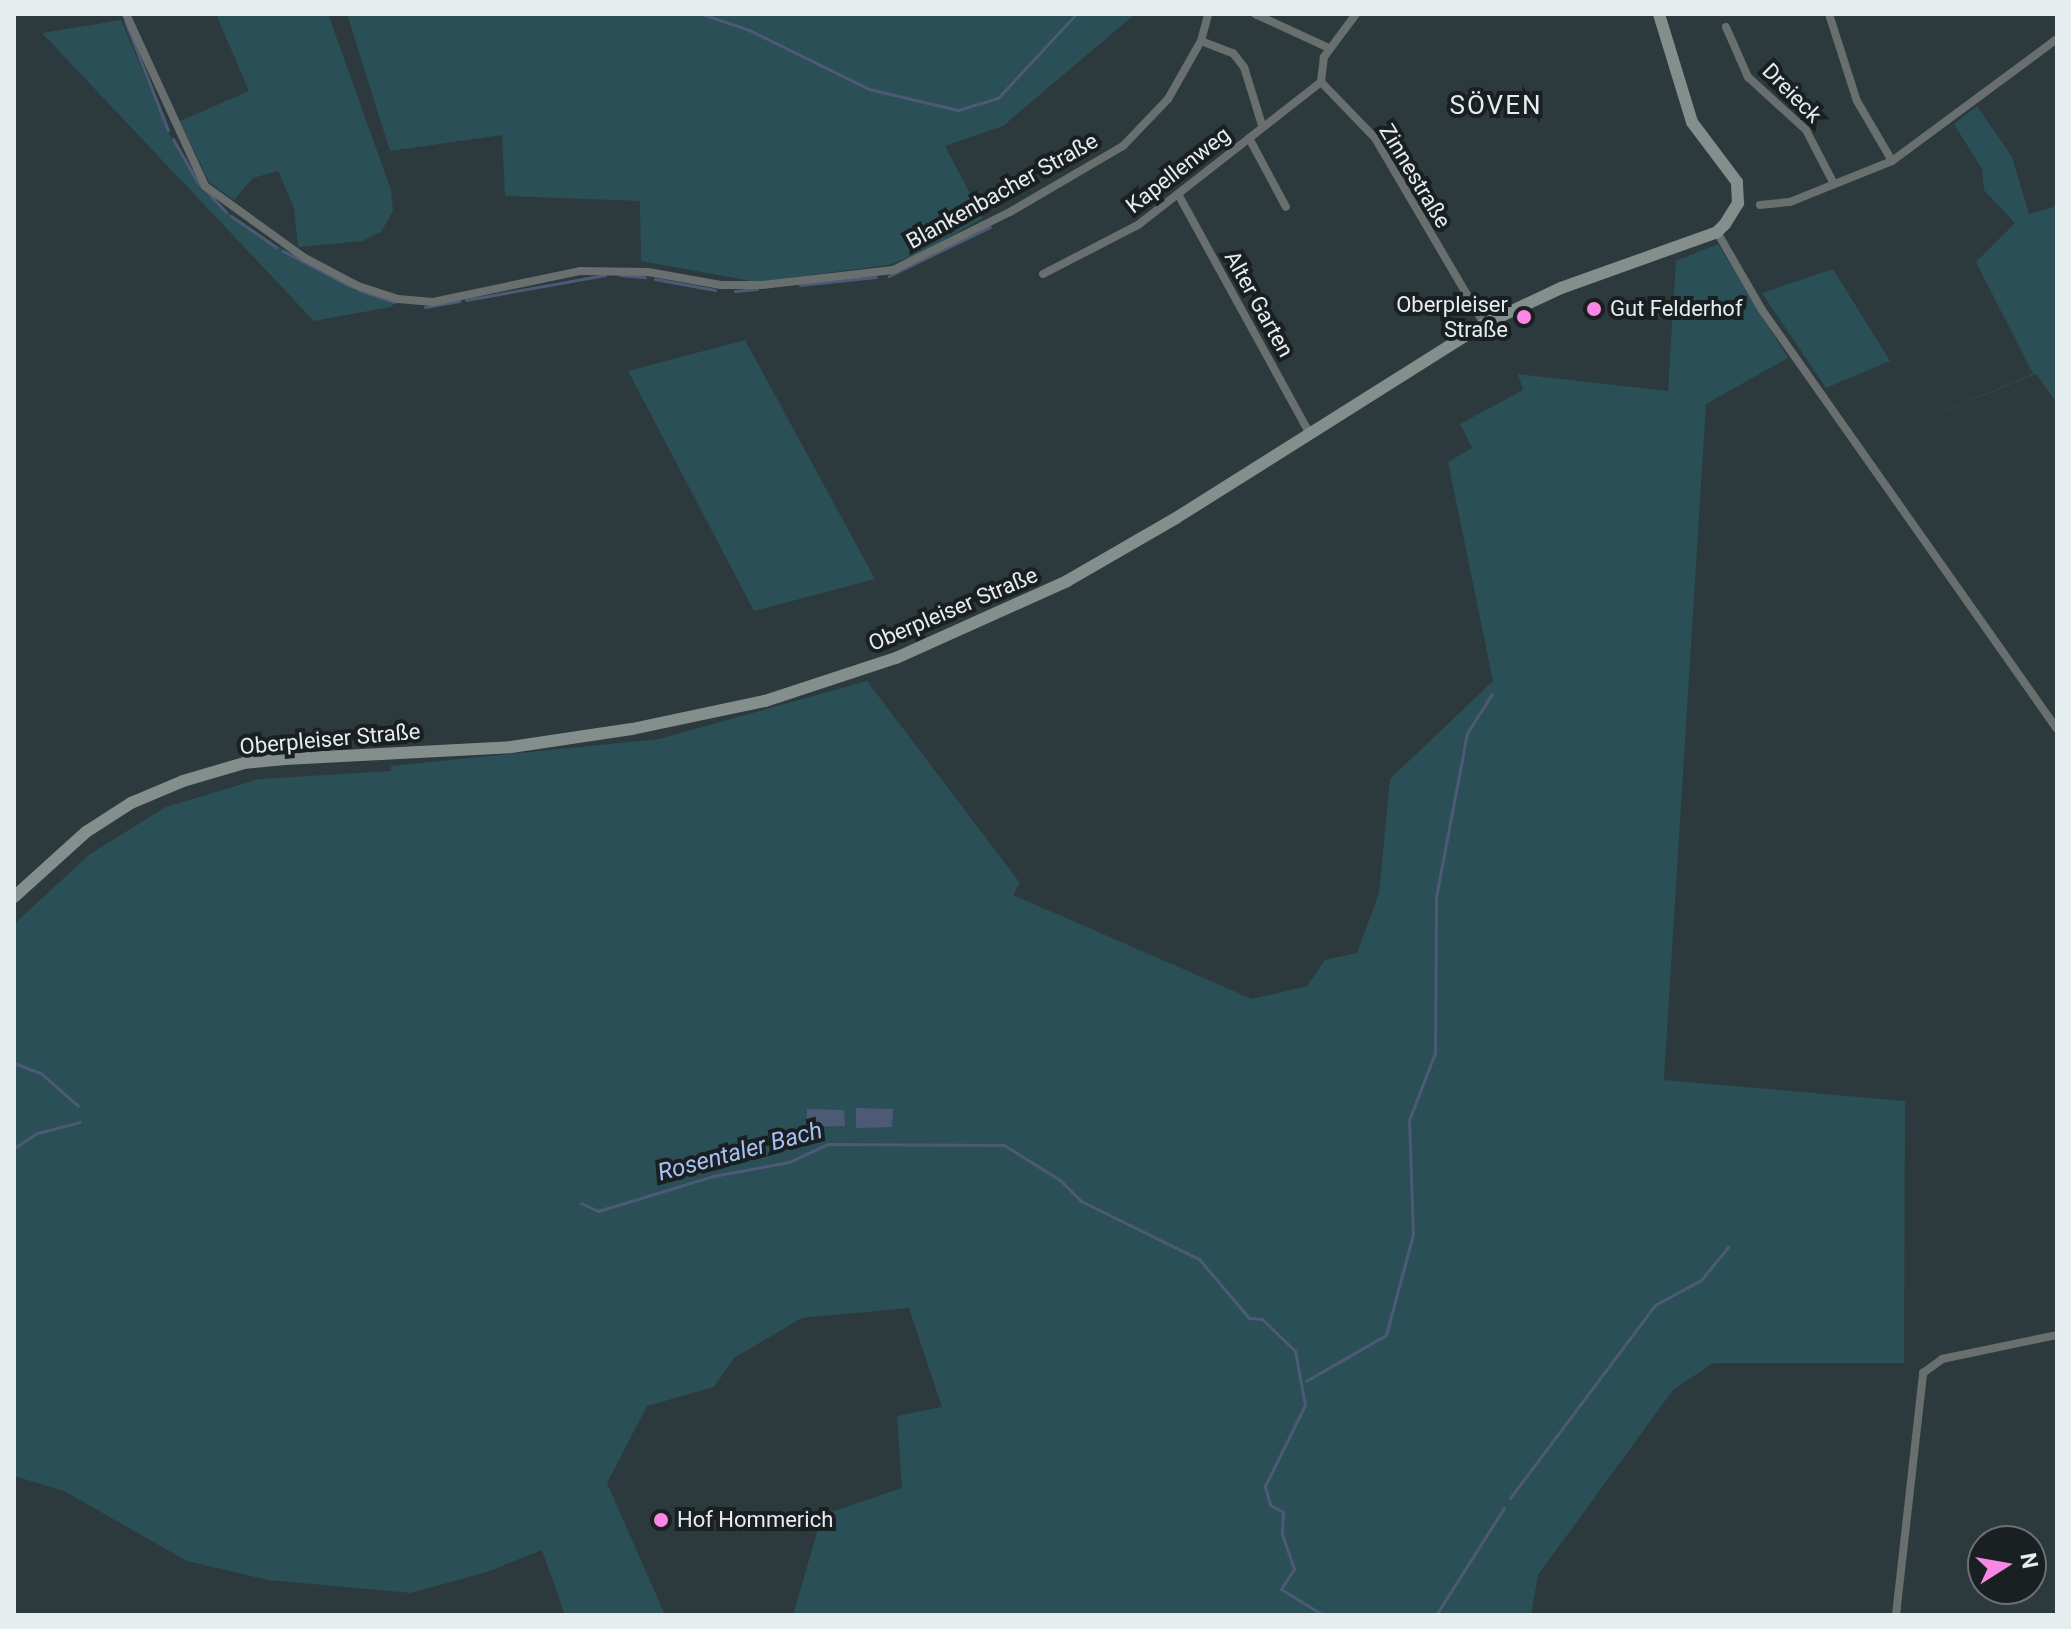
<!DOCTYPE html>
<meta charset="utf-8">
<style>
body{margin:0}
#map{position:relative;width:2071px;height:1629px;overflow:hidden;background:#2c393d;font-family:Roboto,sans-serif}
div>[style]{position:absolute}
.green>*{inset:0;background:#2b4f57}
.water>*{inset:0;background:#4c5a76}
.stream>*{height:3px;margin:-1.5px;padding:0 1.5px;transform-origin:1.5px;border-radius:1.5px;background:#4c5a76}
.minor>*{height:8px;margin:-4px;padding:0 4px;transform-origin:4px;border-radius:4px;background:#686f6e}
.secondary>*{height:12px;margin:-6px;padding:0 6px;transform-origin:6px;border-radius:6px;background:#838e8d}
.dots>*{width:22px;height:22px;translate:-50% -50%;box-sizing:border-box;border:4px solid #1a1f21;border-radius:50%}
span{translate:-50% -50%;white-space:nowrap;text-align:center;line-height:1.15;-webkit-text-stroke:8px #1a1f21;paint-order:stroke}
.street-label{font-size:22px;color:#e5edef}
.poi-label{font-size:22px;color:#e5edef}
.right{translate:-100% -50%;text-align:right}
.left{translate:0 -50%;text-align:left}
.water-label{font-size:24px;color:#a6c1f4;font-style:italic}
.quarter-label{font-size:26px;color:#e5edef;letter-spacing:2px}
.frame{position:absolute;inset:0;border:16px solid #e5edef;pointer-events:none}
.north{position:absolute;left:1967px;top:1525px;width:80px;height:80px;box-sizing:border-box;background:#1a1f21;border:2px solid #6b7173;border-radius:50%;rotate:79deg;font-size:22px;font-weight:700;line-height:32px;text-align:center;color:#e5edef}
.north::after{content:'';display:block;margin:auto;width:28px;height:36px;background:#fa87e6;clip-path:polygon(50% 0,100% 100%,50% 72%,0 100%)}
</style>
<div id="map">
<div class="green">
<div style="clip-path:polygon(216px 14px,328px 14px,391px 190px,393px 211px,381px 232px,362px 241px,298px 247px,294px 208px,278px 171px,253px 178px,234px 200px,209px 182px,180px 121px,249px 91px)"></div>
<div style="clip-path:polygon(347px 14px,1135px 14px,1003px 126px,945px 146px,983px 218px,924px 252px,888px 265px,757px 282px,641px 261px,640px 201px,505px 196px,502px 135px,390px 151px)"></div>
<div style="clip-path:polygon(121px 20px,172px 140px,207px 195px,257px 235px,361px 291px,395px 303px,391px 307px,314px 321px,42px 33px)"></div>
<div style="clip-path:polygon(1977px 106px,2012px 157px,2029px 214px,2057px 206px,2057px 403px,2036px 374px,1865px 444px,2033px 374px,1976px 262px,2015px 223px,1984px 190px,1982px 169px,1954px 124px)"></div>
<div style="clip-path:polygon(1718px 244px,1788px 358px,1706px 404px,1664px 1080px,1905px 1101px,1904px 1363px,1713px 1363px,1673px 1390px,1538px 1575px,1531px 1615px,793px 1615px,822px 1515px,902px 1488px,897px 1416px,942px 1407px,909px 1308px,802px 1318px,734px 1358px,714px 1387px,647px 1406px,607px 1483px,665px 1615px,565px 1615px,542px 1550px,487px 1572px,411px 1593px,268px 1580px,187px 1561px,64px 1491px,14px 1476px,14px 924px,90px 854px,166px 807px,259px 779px,391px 771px,391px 766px,659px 739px,867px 681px,1020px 883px,1013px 895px,1252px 999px,1307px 986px,1325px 960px,1357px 953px,1379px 893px,1390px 779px,1493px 681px,1448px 462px,1472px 448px,1460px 424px,1523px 390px,1518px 374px,1668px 391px,1676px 261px)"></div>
<div style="clip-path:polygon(1833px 269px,1890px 361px,1826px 388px,1762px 293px)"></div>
<div style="clip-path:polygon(745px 340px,875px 579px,754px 611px,628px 371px)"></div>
</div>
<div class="water">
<div style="clip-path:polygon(856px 1108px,893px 1109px,892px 1127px,856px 1128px)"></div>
<div style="clip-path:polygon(807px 1109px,844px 1110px,845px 1126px,806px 1127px)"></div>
</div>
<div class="stream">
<div style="left:702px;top:14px;width:50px;rotate:18.8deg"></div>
<div style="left:749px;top:30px;width:134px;rotate:26.2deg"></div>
<div style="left:869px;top:89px;width:91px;rotate:13.3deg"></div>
<div style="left:958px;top:110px;width:42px;rotate:-16.7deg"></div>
<div style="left:998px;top:98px;width:115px;rotate:-47.1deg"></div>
<div style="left:125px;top:21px;width:117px;rotate:68.5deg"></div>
<div style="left:173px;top:139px;width:48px;rotate:60.3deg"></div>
<div style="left:197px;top:181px;width:42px;rotate:46.9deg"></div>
<div style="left:231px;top:216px;width:55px;rotate:34.6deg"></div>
<div style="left:283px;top:251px;width:78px;rotate:27.6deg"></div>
<div style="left:620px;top:275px;width:25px;rotate:5deg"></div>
<div style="left:889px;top:276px;width:112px;rotate:-25.9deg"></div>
<div style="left:655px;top:279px;width:61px;rotate:10.4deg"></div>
<div style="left:800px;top:285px;width:76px;rotate:-6deg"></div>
<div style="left:359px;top:290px;width:37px;rotate:19deg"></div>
<div style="left:735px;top:291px;width:22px;rotate:-5deg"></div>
<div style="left:466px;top:300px;width:141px;rotate:-10.2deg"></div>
<div style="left:425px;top:307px;width:35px;rotate:-10deg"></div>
<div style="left:14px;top:1063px;width:30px;rotate:21deg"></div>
<div style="left:42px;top:1074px;width:48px;rotate:41.6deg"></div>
<div style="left:14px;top:1148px;width:27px;rotate:-33deg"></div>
<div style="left:37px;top:1133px;width:44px;rotate:-14.3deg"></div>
<div style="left:581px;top:1203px;width:19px;rotate:25deg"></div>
<div style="left:598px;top:1211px;width:120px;rotate:-16.9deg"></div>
<div style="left:713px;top:1176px;width:77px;rotate:-10.4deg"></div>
<div style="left:789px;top:1162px;width:43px;rotate:-24.8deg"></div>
<div style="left:828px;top:1144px;width:176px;rotate:0.3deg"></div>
<div style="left:1004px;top:1145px;width:66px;rotate:32deg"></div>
<div style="left:1060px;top:1180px;width:30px;rotate:45deg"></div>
<div style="left:1081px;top:1201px;width:131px;rotate:26.2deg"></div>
<div style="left:1199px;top:1259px;width:77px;rotate:49.7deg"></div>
<div style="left:1249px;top:1318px;width:13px;rotate:4deg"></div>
<div style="left:1262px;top:1319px;width:46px;rotate:44.1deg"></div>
<div style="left:1295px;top:1351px;width:55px;rotate:79.5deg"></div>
<div style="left:1305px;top:1405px;width:90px;rotate:116.3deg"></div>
<div style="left:1265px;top:1486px;width:20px;rotate:75deg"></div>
<div style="left:1270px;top:1505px;width:15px;rotate:28deg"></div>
<div style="left:1283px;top:1512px;width:22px;rotate:93deg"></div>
<div style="left:1282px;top:1534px;width:37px;rotate:71deg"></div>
<div style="left:1294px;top:1569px;width:24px;rotate:123deg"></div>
<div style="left:1281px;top:1589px;width:49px;rotate:31.8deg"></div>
<div style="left:1306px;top:1381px;width:92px;rotate:-29.9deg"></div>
<div style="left:1386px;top:1335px;width:105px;rotate:-75deg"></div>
<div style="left:1413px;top:1234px;width:114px;rotate:-92deg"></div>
<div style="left:1409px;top:1120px;width:72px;rotate:-68.8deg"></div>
<div style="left:1435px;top:1053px;width:156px;rotate:-89.6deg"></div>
<div style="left:1436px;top:897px;width:167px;rotate:-79.3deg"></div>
<div style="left:1467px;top:733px;width:46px;rotate:-57.3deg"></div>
<div style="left:1510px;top:1498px;width:241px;rotate:-53.1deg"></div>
<div style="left:1655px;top:1305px;width:52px;rotate:-28.5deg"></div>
<div style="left:1701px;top:1280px;width:43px;rotate:-50.7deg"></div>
<div style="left:1436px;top:1615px;width:127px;rotate:-57.6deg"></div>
</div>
<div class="minor">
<div style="left:126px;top:14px;width:189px;rotate:65.3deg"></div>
<div style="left:205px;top:186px;width:123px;rotate:35.8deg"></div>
<div style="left:305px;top:258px;width:60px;rotate:27.8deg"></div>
<div style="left:358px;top:286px;width:42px;rotate:18deg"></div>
<div style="left:398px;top:299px;width:35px;rotate:5deg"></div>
<div style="left:433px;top:302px;width:150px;rotate:-11.9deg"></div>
<div style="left:580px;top:271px;width:68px;rotate:0.8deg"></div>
<div style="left:648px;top:272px;width:74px;rotate:10.1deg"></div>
<div style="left:721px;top:285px;width:41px"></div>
<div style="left:762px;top:285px;width:132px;rotate:-6.5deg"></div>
<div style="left:893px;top:270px;width:131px;rotate:-26.4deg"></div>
<div style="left:1010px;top:212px;width:131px;rotate:-30.3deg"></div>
<div style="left:1123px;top:146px;width:65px;rotate:-46.2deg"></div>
<div style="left:1168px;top:99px;width:67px;rotate:-60.4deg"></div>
<div style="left:1201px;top:41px;width:28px;rotate:-75deg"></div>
<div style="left:1255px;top:14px;width:81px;rotate:24.7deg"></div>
<div style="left:1356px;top:14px;width:54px;rotate:126.7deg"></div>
<div style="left:1324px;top:57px;width:25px;rotate:97deg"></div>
<div style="left:1321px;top:82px;width:78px;rotate:46deg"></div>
<div style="left:1375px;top:138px;width:216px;rotate:59.6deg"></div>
<div style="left:1829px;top:14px;width:91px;rotate:72.2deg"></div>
<div style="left:1857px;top:101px;width:69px;rotate:59.7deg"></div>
<div style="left:1726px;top:27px;width:55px;rotate:66.3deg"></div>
<div style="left:1748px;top:77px;width:79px;rotate:42.4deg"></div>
<div style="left:1806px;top:130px;width:61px;rotate:62.6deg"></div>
<div style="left:1201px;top:41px;width:34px;rotate:21deg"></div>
<div style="left:1233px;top:53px;width:18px;rotate:52deg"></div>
<div style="left:1244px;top:67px;width:61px;rotate:72.8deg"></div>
<div style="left:1249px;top:138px;width:78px;rotate:61.8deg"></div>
<div style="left:1178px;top:194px;width:272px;rotate:61.2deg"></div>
<div style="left:1760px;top:205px;width:30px;rotate:-6deg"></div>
<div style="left:1790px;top:202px;width:110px;rotate:-21.9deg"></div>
<div style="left:1892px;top:161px;width:205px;rotate:-36.5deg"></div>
<div style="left:1717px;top:232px;width:90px;rotate:60deg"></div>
<div style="left:1762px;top:310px;width:512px;rotate:54.85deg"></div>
<div style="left:1043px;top:274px;width:107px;rotate:-27.3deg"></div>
<div style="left:1138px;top:225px;width:232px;rotate:-38deg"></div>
<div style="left:1896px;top:1615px;width:244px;rotate:-83.6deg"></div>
<div style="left:1923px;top:1373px;width:24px;rotate:-36deg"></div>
<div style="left:1942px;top:1359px;width:117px;rotate:-11.8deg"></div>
</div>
<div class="secondary">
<div style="left:14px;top:897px;width:97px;rotate:-42.1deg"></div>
<div style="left:86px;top:832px;width:54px;rotate:-32.8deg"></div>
<div style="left:131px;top:803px;width:56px;rotate:-22.9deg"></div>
<div style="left:183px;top:781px;width:64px;rotate:-16.4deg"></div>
<div style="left:244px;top:763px;width:41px;rotate:-5.6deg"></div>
<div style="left:285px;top:759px;width:226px;rotate:-3deg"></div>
<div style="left:511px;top:747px;width:122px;rotate:-8.5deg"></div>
<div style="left:632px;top:729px;width:136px;rotate:-11.9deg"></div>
<div style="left:765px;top:701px;width:138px;rotate:-18.2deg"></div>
<div style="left:896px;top:658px;width:188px;rotate:-24.2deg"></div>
<div style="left:1067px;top:581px;width:126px;rotate:-30deg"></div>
<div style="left:1176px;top:518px;width:364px;rotate:-32.2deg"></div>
<div style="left:1484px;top:324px;width:85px;rotate:-25.1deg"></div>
<div style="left:1561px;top:288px;width:166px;rotate:-19.7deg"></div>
<div style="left:1717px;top:232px;width:11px;rotate:-45deg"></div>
<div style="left:1725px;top:224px;width:25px;rotate:-58deg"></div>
<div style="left:1738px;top:203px;width:21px;rotate:-93deg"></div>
<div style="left:1737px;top:182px;width:75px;rotate:-126.9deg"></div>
<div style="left:1692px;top:122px;width:113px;rotate:-107deg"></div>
</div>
<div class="dots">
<div style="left:1594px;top:309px;background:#fa87e6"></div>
<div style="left:1524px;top:317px;background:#fa87e6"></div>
<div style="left:661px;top:1520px;background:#fa87e6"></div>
</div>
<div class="street-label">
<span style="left:1792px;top:93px;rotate:45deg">Dreieck</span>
<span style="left:1178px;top:170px;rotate:-38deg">Kapellenweg</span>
<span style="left:1415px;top:176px;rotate:59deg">Zinnestraße</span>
<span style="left:1002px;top:191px;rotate:-29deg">Blankenbacher Straße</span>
<span style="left:1259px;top:304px;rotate:61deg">Alter Garten</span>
<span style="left:953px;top:609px;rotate:-23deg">Oberpleiser Straße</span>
<span style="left:330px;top:739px;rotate:-5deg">Oberpleiser Straße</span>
</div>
<div class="poi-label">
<span class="right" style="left:1508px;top:317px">Oberpleiser<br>Straße</span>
<span class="left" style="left:1610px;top:309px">Gut Felderhof</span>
<span class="left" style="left:677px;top:1520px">Hof Hommerich</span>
</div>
<div class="water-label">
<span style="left:740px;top:1152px;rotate:-15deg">Rosentaler Bach</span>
</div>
<div class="quarter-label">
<span style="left:1496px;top:106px">SÖVEN</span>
</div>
<div class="frame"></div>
<div class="north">N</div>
</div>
